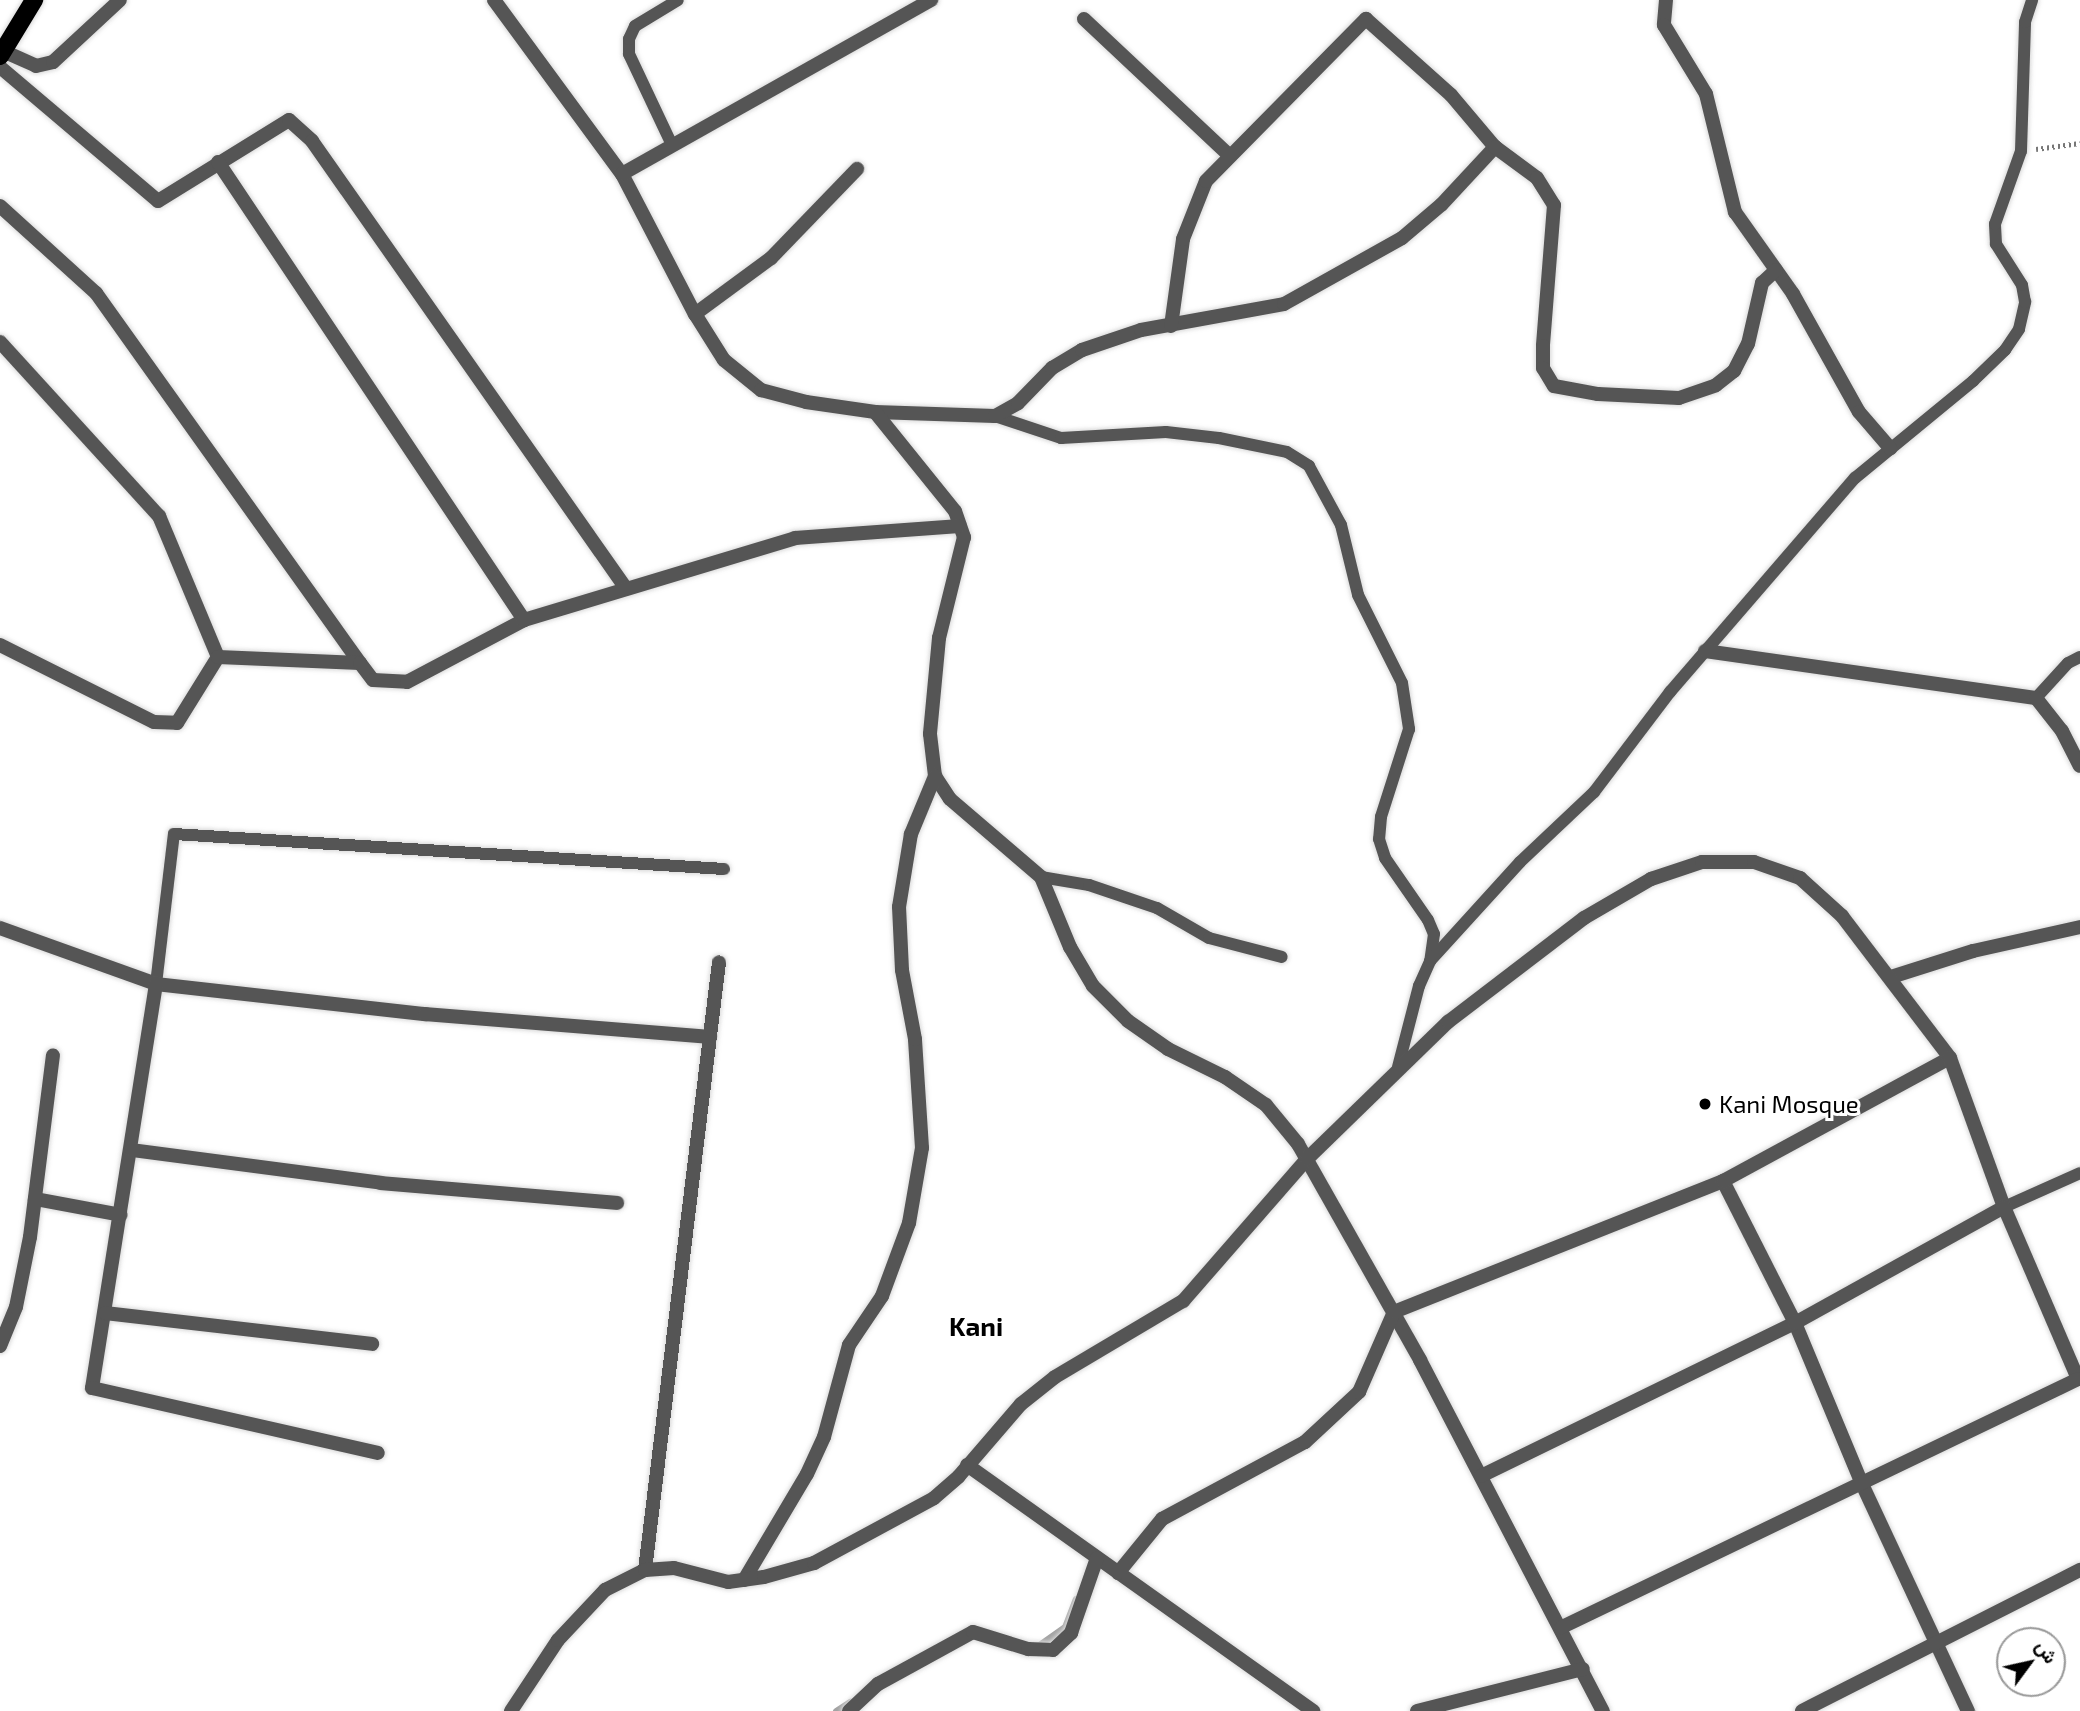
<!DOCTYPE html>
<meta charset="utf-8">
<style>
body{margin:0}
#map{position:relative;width:2080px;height:1711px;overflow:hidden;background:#fff;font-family:"Exo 2",Vazirmatn,sans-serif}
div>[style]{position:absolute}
.stream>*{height:7px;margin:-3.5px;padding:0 3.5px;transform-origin:3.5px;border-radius:3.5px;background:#a3a3a3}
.path>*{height:4.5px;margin-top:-2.25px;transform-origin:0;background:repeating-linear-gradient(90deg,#777 0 2px,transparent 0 5.5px)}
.roads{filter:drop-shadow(0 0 2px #dbdbdb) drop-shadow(0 0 2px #dbdbdb)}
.lane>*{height:12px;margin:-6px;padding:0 6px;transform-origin:6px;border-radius:6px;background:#555}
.street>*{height:14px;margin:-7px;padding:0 7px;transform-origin:7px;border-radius:7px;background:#555}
.primary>*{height:18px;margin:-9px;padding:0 9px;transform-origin:9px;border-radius:9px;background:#000}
.dots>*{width:19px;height:19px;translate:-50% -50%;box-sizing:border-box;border:4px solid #fff;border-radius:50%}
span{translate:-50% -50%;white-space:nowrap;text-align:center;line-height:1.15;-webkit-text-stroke:6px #fff;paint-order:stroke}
.poi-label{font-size:24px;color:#000}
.left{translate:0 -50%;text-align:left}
.neighbourhood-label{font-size:26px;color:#000;font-weight:700}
.north{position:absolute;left:1996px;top:1627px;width:70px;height:70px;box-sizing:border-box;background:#fff;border:2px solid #999;border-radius:50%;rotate:57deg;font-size:19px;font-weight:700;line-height:28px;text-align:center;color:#000}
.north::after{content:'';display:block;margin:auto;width:24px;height:32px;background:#000;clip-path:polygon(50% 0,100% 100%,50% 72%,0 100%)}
</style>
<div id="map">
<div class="stream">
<div style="left:1039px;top:1645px;width:32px;rotate:-35deg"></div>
<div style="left:1065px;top:1627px;width:30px;rotate:-69deg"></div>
<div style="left:836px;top:1711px;width:17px;rotate:-33deg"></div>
</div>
<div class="path">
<div style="left:2036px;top:149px;width:44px;rotate:-7.8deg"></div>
</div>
<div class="roads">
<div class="lane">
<div style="left:672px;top:145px;width:101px;rotate:-115.3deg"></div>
<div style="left:629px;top:54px;width:15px;rotate:-90deg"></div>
<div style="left:629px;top:39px;width:14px;rotate:-65deg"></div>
<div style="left:635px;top:26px;width:50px;rotate:-31.2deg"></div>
<div style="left:995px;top:416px;width:70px;rotate:18.4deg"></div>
<div style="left:1061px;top:438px;width:105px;rotate:-3.3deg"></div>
<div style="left:1166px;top:432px;width:53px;rotate:6.5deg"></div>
<div style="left:1219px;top:438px;width:69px;rotate:11.6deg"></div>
<div style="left:1287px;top:452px;width:26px;rotate:32deg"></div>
<div style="left:1309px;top:466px;width:67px;rotate:61.5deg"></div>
<div style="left:1341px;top:525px;width:72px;rotate:76.3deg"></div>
<div style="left:1358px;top:595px;width:98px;rotate:63.4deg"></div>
<div style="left:1402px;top:683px;width:47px;rotate:81.3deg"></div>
<div style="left:1409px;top:729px;width:92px;rotate:107.7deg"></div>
<div style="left:1381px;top:817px;width:22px;rotate:95deg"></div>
<div style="left:1379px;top:839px;width:20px;rotate:72deg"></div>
<div style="left:1385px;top:858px;width:75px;rotate:55.3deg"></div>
<div style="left:1428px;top:920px;width:15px;rotate:67deg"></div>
<div style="left:1434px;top:934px;width:27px;rotate:98deg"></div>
<div style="left:2036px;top:698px;width:47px;rotate:-47.6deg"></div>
<div style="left:2068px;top:663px;width:13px;rotate:-27deg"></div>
<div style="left:1041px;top:877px;width:49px;rotate:9.5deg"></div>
<div style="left:1089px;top:885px;width:72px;rotate:18.7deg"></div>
<div style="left:1157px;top:908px;width:60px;rotate:30deg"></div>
<div style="left:1209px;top:938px;width:75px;rotate:14.6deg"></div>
<div style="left:156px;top:984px;width:151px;rotate:-83.2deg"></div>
<div style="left:174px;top:834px;width:551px;rotate:3.64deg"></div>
<div style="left:1398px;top:1067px;width:84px;rotate:-75.5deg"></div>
<div style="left:1419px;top:986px;width:27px;rotate:-66deg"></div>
<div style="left:1430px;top:961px;width:134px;rotate:-47.7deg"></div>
<div style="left:1520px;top:862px;width:102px;rotate:-43.4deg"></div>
<div style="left:1594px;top:792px;width:126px;rotate:-52.8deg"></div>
<div style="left:1670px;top:692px;width:283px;rotate:-49.2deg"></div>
<div style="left:1855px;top:478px;width:153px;rotate:-39.4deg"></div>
<div style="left:1973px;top:381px;width:45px;rotate:-44.1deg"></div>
<div style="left:2005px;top:350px;width:25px;rotate:-56deg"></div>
<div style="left:2019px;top:329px;width:28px;rotate:-77deg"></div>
<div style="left:2025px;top:302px;width:17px;rotate:-100deg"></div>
<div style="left:2022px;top:285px;width:49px;rotate:-122.4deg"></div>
<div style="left:1996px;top:244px;width:20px;rotate:-93deg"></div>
<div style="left:1995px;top:224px;width:77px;rotate:-70.4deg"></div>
<div style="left:2021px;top:151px;width:129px;rotate:-88.2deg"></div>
<div style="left:2025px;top:22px;width:23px;rotate:-72deg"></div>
<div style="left:2004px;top:1207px;width:83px;rotate:-24.1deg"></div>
</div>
<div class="street">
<div style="left:494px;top:0;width:216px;rotate:53.7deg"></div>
<div style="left:622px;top:174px;width:158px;rotate:62.5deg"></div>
<div style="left:695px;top:314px;width:54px;rotate:57.8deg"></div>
<div style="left:724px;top:360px;width:48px;rotate:39deg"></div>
<div style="left:761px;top:390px;width:47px;rotate:14.9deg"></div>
<div style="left:806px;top:402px;width:70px;rotate:8.2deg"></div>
<div style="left:875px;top:412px;width:120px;rotate:1.9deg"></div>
<div style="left:995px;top:416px;width:26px;rotate:-29deg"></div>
<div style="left:1018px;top:403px;width:49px;rotate:-45.8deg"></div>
<div style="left:1052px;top:368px;width:35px;rotate:-31deg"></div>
<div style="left:1082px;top:350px;width:62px;rotate:-18.7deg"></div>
<div style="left:1141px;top:330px;width:145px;rotate:-10.3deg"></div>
<div style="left:1284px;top:304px;width:135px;rotate:-29.2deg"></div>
<div style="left:1402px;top:238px;width:52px;rotate:-40.4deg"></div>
<div style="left:1442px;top:204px;width:78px;rotate:-47.1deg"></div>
<div style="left:1666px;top:0;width:25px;rotate:95deg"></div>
<div style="left:1664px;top:25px;width:81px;rotate:58.7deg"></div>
<div style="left:1706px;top:94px;width:122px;rotate:76.2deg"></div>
<div style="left:1735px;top:212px;width:100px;rotate:54.7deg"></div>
<div style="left:1793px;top:294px;width:135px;rotate:60.8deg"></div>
<div style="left:1859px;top:412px;width:48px;rotate:49.3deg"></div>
<div style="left:1084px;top:19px;width:200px;rotate:43.2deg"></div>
<div style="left:3px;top:51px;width:36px;rotate:24deg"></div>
<div style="left:36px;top:66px;width:17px;rotate:-13deg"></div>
<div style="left:53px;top:62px;width:91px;rotate:-42.8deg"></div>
<div style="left:0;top:67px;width:207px;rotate:40.3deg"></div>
<div style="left:158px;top:201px;width:154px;rotate:-31.7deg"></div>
<div style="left:289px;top:120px;width:31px;rotate:42deg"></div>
<div style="left:312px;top:141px;width:545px;rotate:54.94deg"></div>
<div style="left:218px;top:162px;width:551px;rotate:56.25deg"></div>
<div style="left:622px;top:174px;width:355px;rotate:-29.4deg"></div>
<div style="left:0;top:206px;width:130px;rotate:42.2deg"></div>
<div style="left:96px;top:293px;width:455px;rotate:54.5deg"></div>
<div style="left:695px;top:314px;width:94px;rotate:-36.4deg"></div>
<div style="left:771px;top:258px;width:124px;rotate:-46deg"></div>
<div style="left:1171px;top:326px;width:88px;rotate:-82.1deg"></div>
<div style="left:1183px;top:239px;width:62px;rotate:-68.4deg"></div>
<div style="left:1206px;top:181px;width:228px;rotate:-45.4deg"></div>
<div style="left:1366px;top:19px;width:114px;rotate:41.8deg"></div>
<div style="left:1451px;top:95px;width:68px;rotate:49.8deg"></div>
<div style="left:1495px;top:147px;width:52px;rotate:36.4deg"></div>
<div style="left:1537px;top:178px;width:32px;rotate:58deg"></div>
<div style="left:1554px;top:205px;width:141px;rotate:94.5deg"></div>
<div style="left:1543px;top:346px;width:22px;rotate:90deg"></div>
<div style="left:1543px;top:368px;width:21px;rotate:59deg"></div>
<div style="left:1554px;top:386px;width:45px;rotate:10.3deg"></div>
<div style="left:1598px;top:394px;width:81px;rotate:2.8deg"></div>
<div style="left:1679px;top:398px;width:39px;rotate:-19deg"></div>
<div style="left:1716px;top:385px;width:23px;rotate:-38deg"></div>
<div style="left:1734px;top:371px;width:30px;rotate:-63deg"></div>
<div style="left:1748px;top:344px;width:63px;rotate:-77.1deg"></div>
<div style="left:1762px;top:283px;width:19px;rotate:-43deg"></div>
<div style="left:0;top:342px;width:236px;rotate:47.6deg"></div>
<div style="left:159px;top:516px;width:153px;rotate:67.3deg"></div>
<div style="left:875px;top:412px;width:127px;rotate:51.1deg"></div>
<div style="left:955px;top:511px;width:28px;rotate:71deg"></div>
<div style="left:964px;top:537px;width:104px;rotate:103.9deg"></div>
<div style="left:939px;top:638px;width:96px;rotate:95.4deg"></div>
<div style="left:930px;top:734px;width:42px;rotate:83.2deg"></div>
<div style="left:935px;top:776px;width:27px;rotate:57deg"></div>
<div style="left:950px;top:799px;width:120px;rotate:40.6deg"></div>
<div style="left:1041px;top:877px;width:76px;rotate:67.5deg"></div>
<div style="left:1070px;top:947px;width:45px;rotate:59.5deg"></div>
<div style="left:1093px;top:986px;width:49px;rotate:45deg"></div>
<div style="left:1128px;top:1021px;width:49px;rotate:35deg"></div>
<div style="left:1168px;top:1049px;width:64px;rotate:26.2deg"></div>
<div style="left:1225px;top:1077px;width:50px;rotate:34.3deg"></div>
<div style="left:1266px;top:1105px;width:50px;rotate:50.6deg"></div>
<div style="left:1298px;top:1144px;width:248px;rotate:60.5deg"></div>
<div style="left:1420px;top:1360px;width:396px;rotate:62.5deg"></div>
<div style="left:0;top:645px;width:172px;rotate:26.6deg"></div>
<div style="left:154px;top:722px;width:23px;rotate:2deg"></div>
<div style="left:177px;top:723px;width:78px;rotate:-58.2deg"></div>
<div style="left:218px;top:657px;width:142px;rotate:2.4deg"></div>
<div style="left:360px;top:663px;width:21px;rotate:53deg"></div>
<div style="left:373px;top:680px;width:34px;rotate:3deg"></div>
<div style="left:407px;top:682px;width:132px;rotate:-27.9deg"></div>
<div style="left:524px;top:620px;width:283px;rotate:-16.8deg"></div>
<div style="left:795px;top:538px;width:165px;rotate:-4.2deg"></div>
<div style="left:1705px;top:651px;width:334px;rotate:8.1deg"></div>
<div style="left:2036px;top:698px;width:42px;rotate:51.8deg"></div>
<div style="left:2062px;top:731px;width:39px;rotate:63deg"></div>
<div style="left:0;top:928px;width:166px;rotate:19.7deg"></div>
<div style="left:156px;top:984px;width:271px;rotate:6.4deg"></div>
<div style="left:425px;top:1014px;width:286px;rotate:4.6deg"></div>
<div style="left:1891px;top:977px;width:86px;rotate:-17.6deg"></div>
<div style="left:1973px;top:951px;width:110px;rotate:-12.6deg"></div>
<div style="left:156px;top:984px;width:409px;rotate:99deg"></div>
<div style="left:92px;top:1388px;width:293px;rotate:12.8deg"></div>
<div style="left:132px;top:1150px;width:251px;rotate:7.5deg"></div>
<div style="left:381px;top:1183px;width:237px;rotate:4.8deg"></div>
<div style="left:1723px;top:1181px;width:159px;rotate:63.1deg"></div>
<div style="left:1795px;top:1323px;width:174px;rotate:67.4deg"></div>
<div style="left:1862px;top:1484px;width:251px;rotate:65deg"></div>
<div style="left:35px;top:1199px;width:87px;rotate:10.5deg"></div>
<div style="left:105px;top:1313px;width:269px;rotate:6.6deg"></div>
<div style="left:0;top:1346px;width:42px;rotate:-67.7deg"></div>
<div style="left:16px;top:1307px;width:71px;rotate:-78.7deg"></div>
<div style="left:30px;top:1237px;width:183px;rotate:-82.8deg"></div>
<div style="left:967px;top:1465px;width:425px;rotate:35.4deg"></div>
<div style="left:1481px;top:1476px;width:349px;rotate:-26deg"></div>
<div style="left:1795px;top:1323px;width:239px;rotate:-29deg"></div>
<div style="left:645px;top:1570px;width:612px;rotate:-83.06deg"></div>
<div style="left:1118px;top:1573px;width:70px;rotate:-50.8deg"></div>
<div style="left:1162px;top:1519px;width:162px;rotate:-28.3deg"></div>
<div style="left:1305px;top:1442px;width:74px;rotate:-42.8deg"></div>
<div style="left:1359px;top:1392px;width:87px;rotate:-66.4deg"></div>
<div style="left:1394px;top:1312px;width:354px;rotate:-21.7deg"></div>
<div style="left:1723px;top:1181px;width:258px;rotate:-28.5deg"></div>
<div style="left:744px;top:1580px;width:123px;rotate:-59.3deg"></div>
<div style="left:807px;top:1474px;width:41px;rotate:-65.3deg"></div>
<div style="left:824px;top:1437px;width:95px;rotate:-74.8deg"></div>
<div style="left:849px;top:1345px;width:59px;rotate:-56deg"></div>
<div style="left:882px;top:1296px;width:78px;rotate:-69.7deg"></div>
<div style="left:909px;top:1223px;width:76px;rotate:-80.2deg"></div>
<div style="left:922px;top:1148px;width:109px;rotate:-93.7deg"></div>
<div style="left:915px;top:1039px;width:70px;rotate:-100.7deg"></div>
<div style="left:902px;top:970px;width:63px;rotate:-92.7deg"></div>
<div style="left:899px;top:907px;width:74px;rotate:-80.7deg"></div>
<div style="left:911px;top:834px;width:63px;rotate:-67.5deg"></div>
<div style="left:511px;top:1711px;width:85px;rotate:-56.5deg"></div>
<div style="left:558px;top:1640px;width:69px;rotate:-46.8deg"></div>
<div style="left:605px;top:1590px;width:45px;rotate:-26.6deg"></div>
<div style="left:645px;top:1570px;width:29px;rotate:-4deg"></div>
<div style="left:674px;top:1568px;width:56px;rotate:14.5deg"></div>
<div style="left:728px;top:1582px;width:36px;rotate:-8deg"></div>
<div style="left:764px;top:1577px;width:52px;rotate:-15.6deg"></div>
<div style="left:814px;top:1563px;width:136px;rotate:-28.4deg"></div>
<div style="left:934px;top:1498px;width:33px;rotate:-41deg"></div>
<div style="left:959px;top:1476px;width:95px;rotate:-49.3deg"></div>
<div style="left:1021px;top:1404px;width:43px;rotate:-38.5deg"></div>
<div style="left:1055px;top:1377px;width:149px;rotate:-30.7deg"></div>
<div style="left:1183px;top:1301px;width:189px;rotate:-48.9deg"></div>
<div style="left:1307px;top:1159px;width:197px;rotate:-44.2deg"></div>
<div style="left:1448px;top:1022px;width:171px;rotate:-37.4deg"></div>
<div style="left:1584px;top:918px;width:78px;rotate:-30.2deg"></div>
<div style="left:1651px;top:879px;width:54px;rotate:-18.4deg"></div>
<div style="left:1702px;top:862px;width:52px"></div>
<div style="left:1754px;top:862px;width:49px;rotate:19.2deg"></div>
<div style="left:1800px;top:878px;width:57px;rotate:42.1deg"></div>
<div style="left:1842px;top:916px;width:178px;rotate:52.7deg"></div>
<div style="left:1950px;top:1058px;width:158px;rotate:70.1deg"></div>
<div style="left:2004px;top:1207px;width:187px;rotate:66.7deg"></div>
<div style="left:2078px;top:1379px;width:573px;rotate:154.33deg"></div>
<div style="left:849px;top:1711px;width:40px;rotate:-43deg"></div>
<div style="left:878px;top:1684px;width:108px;rotate:-28.7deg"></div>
<div style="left:973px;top:1632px;width:58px;rotate:17.2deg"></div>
<div style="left:1028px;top:1649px;width:25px;rotate:2deg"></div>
<div style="left:1053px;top:1650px;width:25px;rotate:-43deg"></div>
<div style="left:1071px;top:1633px;width:79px;rotate:-70.9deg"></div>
<div style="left:1417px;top:1711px;width:171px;rotate:-14.2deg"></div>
<div style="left:1802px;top:1711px;width:312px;rotate:-26.9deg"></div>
</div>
<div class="primary">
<div style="left:0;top:56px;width:66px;rotate:-58.7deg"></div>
</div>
</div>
<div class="dots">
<div style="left:1705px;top:1104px;background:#000"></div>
</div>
<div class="poi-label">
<span class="left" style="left:1719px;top:1104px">Kani Mosque</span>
</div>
<div class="neighbourhood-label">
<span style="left:976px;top:1326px">Kani</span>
</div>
<div class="north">ش</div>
</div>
